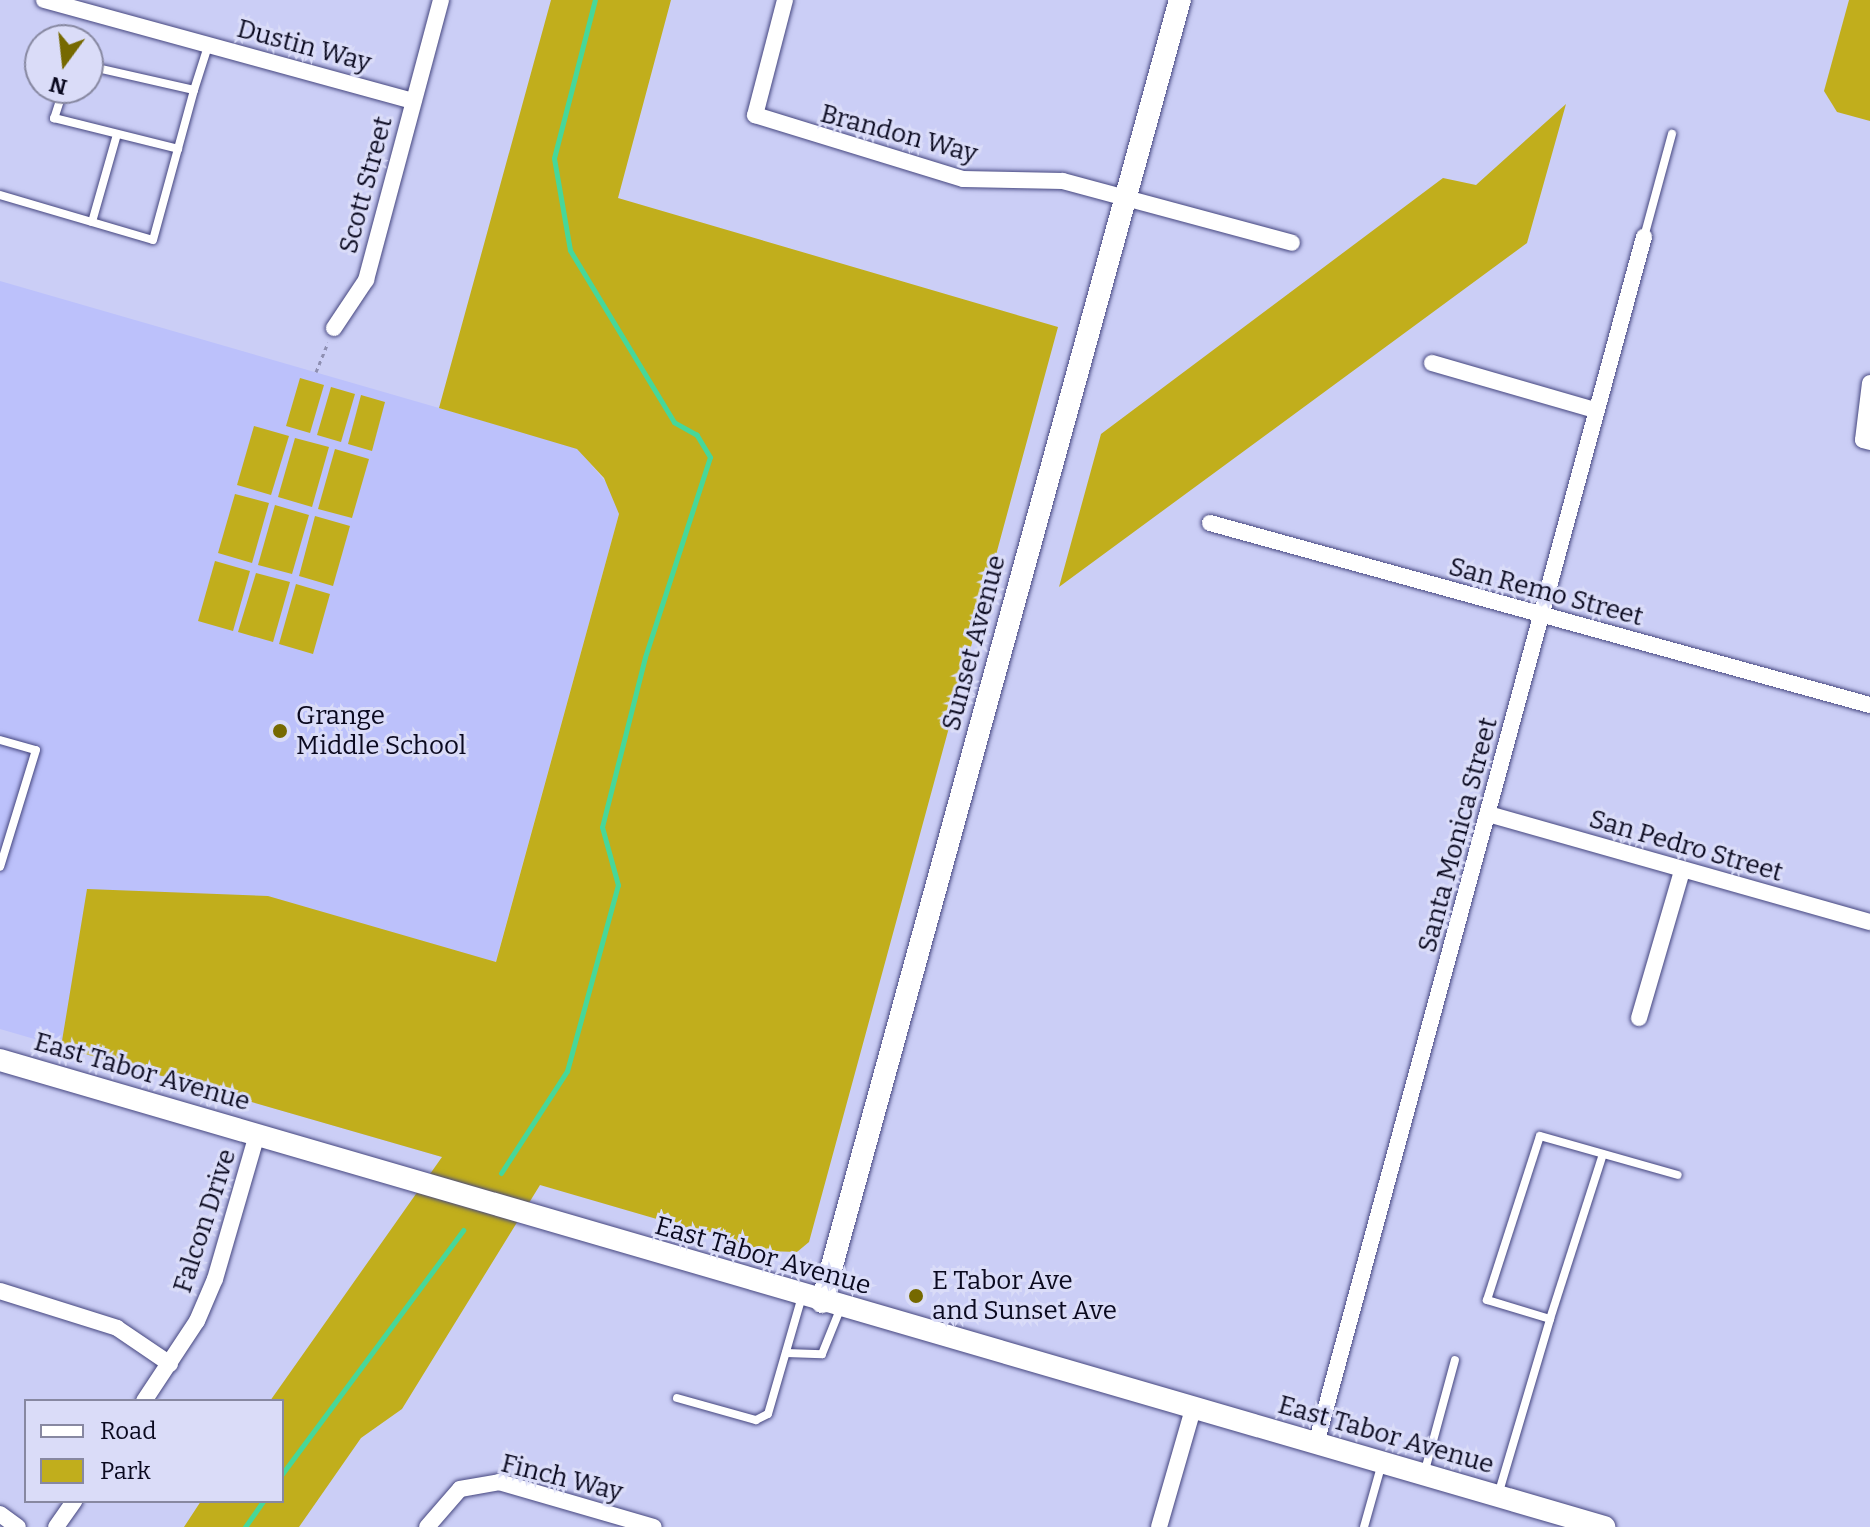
<!DOCTYPE html>
<style>
body{margin:0}
#map{position:relative;width:1870px;height:1527px;overflow:hidden;background:#cbcef6;font-family:Bitter,serif}
div>[style]{position:absolute}
.built>*{inset:0;background:#bcc1fb}
.green>*{inset:0;background:#c1ae1c}
.stream>*{height:5px;margin:-2.5px;padding:0 2.5px;transform-origin:2.5px;border-radius:2.5px;background:#47d79a}
.path>*{height:3px;margin-top:-1.5px;transform-origin:0;background:repeating-linear-gradient(90deg,#8e8fb2 0 4px,transparent 0 8px)}
.roads{filter:drop-shadow(0 0 2px #45467f) drop-shadow(0 0 2px #45467f)}
.lane>*{height:8px;margin:-4px;padding:0 4px;transform-origin:4px;border-radius:4px;background:#fff}
.street>*{height:16px;margin:-8px;padding:0 8px;transform-origin:8px;border-radius:8px;background:#fff}
.secondary>*{height:22px;margin:-11px;padding:0 11px;transform-origin:11px;border-radius:11px;background:#fff}
.dots>*{width:22px;height:22px;translate:-50% -50%;box-sizing:border-box;border:4px solid #dadcf8;border-radius:50%}
span{translate:-50% -50%;white-space:nowrap;text-align:center;line-height:1.15;-webkit-text-stroke:6px #dadcf8;paint-order:stroke}
.street-label{font-size:26px;color:#0a091f}
.poi-label{font-size:26px;color:#0a091f}
.left{translate:0 -50%;text-align:left}
.legend{position:absolute;left:24px;top:1399px;width:260px;height:104px;box-sizing:border-box;background:#dadcf8;border:2px solid #8788a1;margin:0;padding:10px 14px;list-style:none;font-size:24px;color:#0a091f}
.legend li{display:flex;align-items:center;gap:16px;height:40px}
.legend b{width:40px;border:2px solid #8788a1}
.north{position:absolute;left:24px;top:24px;width:80px;height:80px;box-sizing:border-box;background:#dadcf8;border:2px solid #8788a1;border-radius:50%;rotate:195deg;font-size:22px;font-weight:700;line-height:32px;text-align:center;color:#0a091f}
.north::after{content:'';display:block;margin:auto;width:28px;height:36px;background:#766900;clip-path:polygon(50% 0,100% 100%,50% 72%,0 100%)}
</style>
<div id="map">
<div class="built">
<div style="clip-path:polygon(0 281px,577px 448px,610px 487px,619px 514px,442px 1157px,0 1029px)"></div>
</div>
<div class="green">
<div style="clip-path:polygon(551px 0,671px 0,618px 198px,1058px 327px,809px 1242px,797px 1252px,767px 1251px,540px 1185px,402px 1409px,361px 1438px,299px 1527px,184px 1527px,201px 1501px,282px 1501px,282px 1401px,270px 1401px,442px 1157px,61px 1047px,87px 889px,268px 896px,496px 962px,619px 514px,604px 478px,577px 449px,439px 408px)"></div>
<div style="clip-path:polygon(1849px 0,1870px 0,1870px 121px,1837px 112px,1824px 91px)"></div>
<div style="clip-path:polygon(1566px 104px,1527px 243px,1059px 587px,1101px 434px,1443px 178px,1476px 185px)"></div>
<div style="clip-path:polygon(300px 378px,324px 385px,310px 433px,286px 426px)"></div>
<div style="clip-path:polygon(331px 387px,355px 394px,341px 442px,317px 435px)"></div>
<div style="clip-path:polygon(361px 395px,385px 402px,372px 451px,348px 444px)"></div>
<div style="clip-path:polygon(254px 426px,289px 436px,271px 495px,237px 485px)"></div>
<div style="clip-path:polygon(295px 438px,329px 447px,312px 507px,278px 497px)"></div>
<div style="clip-path:polygon(335px 449px,369px 459px,352px 518px,318px 509px)"></div>
<div style="clip-path:polygon(235px 494px,269px 503px,252px 563px,218px 553px)"></div>
<div style="clip-path:polygon(275px 505px,309px 515px,292px 574px,258px 565px)"></div>
<div style="clip-path:polygon(315px 516px,350px 526px,333px 586px,299px 576px)"></div>
<div style="clip-path:polygon(215px 561px,250px 571px,233px 631px,198px 621px)"></div>
<div style="clip-path:polygon(256px 573px,290px 582px,273px 642px,238px 632px)"></div>
<div style="clip-path:polygon(296px 584px,330px 594px,313px 654px,279px 644px)"></div>
</div>
<div class="stream">
<div style="left:501px;top:1173px;width:121px;rotate:-57.1deg"></div>
<div style="left:567px;top:1071px;width:193px;rotate:-74.7deg"></div>
<div style="left:618px;top:885px;width:60px;rotate:-105.4deg"></div>
<div style="left:602px;top:827px;width:175px;rotate:-75.8deg"></div>
<div style="left:645px;top:657px;width:210px;rotate:-72deg"></div>
<div style="left:710px;top:457px;width:26px;rotate:-121deg"></div>
<div style="left:697px;top:435px;width:26px;rotate:-151deg"></div>
<div style="left:674px;top:422px;width:201px;rotate:-121.2deg"></div>
<div style="left:570px;top:250px;width:93px;rotate:-99.9deg"></div>
<div style="left:554px;top:158px;width:163px;rotate:-75.5deg"></div>
<div style="left:282px;top:1474px;width:304px;rotate:-53.4deg"></div>
<div style="left:245px;top:1527px;width:32px;rotate:-55deg"></div>
</div>
<div class="path">
<div style="left:316px;top:372px;width:32px;rotate:-68deg"></div>
</div>
<div class="roads">
<div class="lane">
<div style="left:64px;top:88px;width:32px;rotate:108deg"></div>
<div style="left:54px;top:118px;width:128px;rotate:14deg"></div>
<div style="left:194px;top:90px;width:46px;rotate:-72.3deg"></div>
<div style="left:0;top:195px;width:159px;rotate:16.4deg"></div>
<div style="left:153px;top:240px;width:156px;rotate:-74.7deg"></div>
<div style="left:194px;top:90px;width:109px;rotate:-167.2deg"></div>
<div style="left:92px;top:222px;width:91px;rotate:-74.1deg"></div>
<div style="left:1644px;top:237px;width:107px;rotate:-74.8deg"></div>
<div style="left:0;top:740px;width:37px;rotate:16deg"></div>
<div style="left:36px;top:750px;width:122px;rotate:107.1deg"></div>
<div style="left:1550px;top:1319px;width:173px;rotate:-72.2deg"></div>
<div style="left:786px;top:1353px;width:36px;rotate:2deg"></div>
<div style="left:822px;top:1354px;width:51px;rotate:-68deg"></div>
<div style="left:677px;top:1398px;width:82px;rotate:15.6deg"></div>
<div style="left:756px;top:1420px;width:13px;rotate:-27deg"></div>
<div style="left:768px;top:1414px;width:123px;rotate:-73.9deg"></div>
<div style="left:1424px;top:1474px;width:118px;rotate:-74.8deg"></div>
<div style="left:1498px;top:1495px;width:184px;rotate:-73.5deg"></div>
<div style="left:1550px;top:1319px;width:66px;rotate:-163.2deg"></div>
<div style="left:1487px;top:1300px;width:172px;rotate:-72.1deg"></div>
<div style="left:1540px;top:1136px;width:143px;rotate:15.8deg"></div>
<div style="left:1364px;top:1527px;width:66px;rotate:-74.3deg"></div>
</div>
<div class="street">
<div style="left:44px;top:0;width:383px;rotate:15.3deg"></div>
<div style="left:785px;top:0;width:119px;rotate:104.6deg"></div>
<div style="left:755px;top:115px;width:218px;rotate:17.1deg"></div>
<div style="left:963px;top:179px;width:100px;rotate:1.1deg"></div>
<div style="left:1063px;top:181px;width:237px;rotate:15.1deg"></div>
<div style="left:334px;top:328px;width:58px;rotate:-56.3deg"></div>
<div style="left:366px;top:280px;width:290px;rotate:-75deg"></div>
<div style="left:1432px;top:363px;width:170px;rotate:16.1deg"></div>
<div style="left:1870px;top:383px;width:57px;rotate:97deg"></div>
<div style="left:1863px;top:440px;width:7px;rotate:16deg"></div>
<div style="left:1210px;top:523px;width:685px;rotate:15.42deg"></div>
<div style="left:1488px;top:814px;width:397px;rotate:15.8deg"></div>
<div style="left:1639px;top:1018px;width:153px;rotate:-73.7deg"></div>
<div style="left:0;top:1291px;width:123px;rotate:17.5deg"></div>
<div style="left:117px;top:1328px;width:64px;rotate:34.2deg"></div>
<div style="left:144px;top:1401px;width:96px;rotate:-56.5deg"></div>
<div style="left:197px;top:1321px;width:46px;rotate:-66.8deg"></div>
<div style="left:215px;top:1279px;width:151px;rotate:-73.8deg"></div>
<div style="left:1316px;top:1444px;width:1251px;rotate:-74.8deg"></div>
<div style="left:0;top:1514px;width:22px;rotate:36deg"></div>
<div style="left:56px;top:1527px;width:32px;rotate:-55deg"></div>
<div style="left:427px;top:1527px;width:50px;rotate:-49deg"></div>
<div style="left:460px;top:1489px;width:40px;rotate:-10deg"></div>
<div style="left:499px;top:1482px;width:161px;rotate:16.2deg"></div>
<div style="left:1159px;top:1527px;width:123px;rotate:-73.9deg"></div>
</div>
<div class="secondary">
<div style="left:0;top:1060px;width:1671px;rotate:16.23deg"></div>
<div style="left:822px;top:1302px;width:1350px;rotate:-74.63deg"></div>
</div>
</div>
<div class="dots">
<div style="left:280px;top:731px;background:#766900"></div>
<div style="left:916px;top:1296px;background:#766900"></div>
</div>
<div class="street-label">
<span style="left:304px;top:46px;rotate:15deg">Dustin Way</span>
<span style="left:899px;top:134px;rotate:15deg">Brandon Way</span>
<span style="left:366px;top:185px;rotate:-75deg">Scott Street</span>
<span style="left:1546px;top:592px;rotate:15deg">San Remo Street</span>
<span style="left:974px;top:643px;rotate:-75deg">Sunset Avenue</span>
<span style="left:1458px;top:835px;rotate:-75deg">Santa Monica Street</span>
<span style="left:1686px;top:846px;rotate:16deg">San Pedro Street</span>
<span style="left:142px;top:1072px;rotate:16deg">East Tabor Avenue</span>
<span style="left:205px;top:1221px;rotate:-72deg">Falcon Drive</span>
<span style="left:763px;top:1256px;rotate:16deg">East Tabor Avenue</span>
<span style="left:1386px;top:1435px;rotate:16deg">East Tabor Avenue</span>
<span style="left:562px;top:1478px;rotate:14deg">Finch Way</span>
</div>
<div class="poi-label">
<span class="left" style="left:296px;top:731px">Grange<br>Middle School</span>
<span class="left" style="left:932px;top:1296px">E Tabor Ave<br>and Sunset Ave</span>
</div>
<ul class="legend">
<li><b style="height:10px;background:#fff"></b>Road</li>
<li><b style="height:22px;background:#c1ae1c"></b>Park</li>
</ul>
<div class="north">N</div>
</div>
